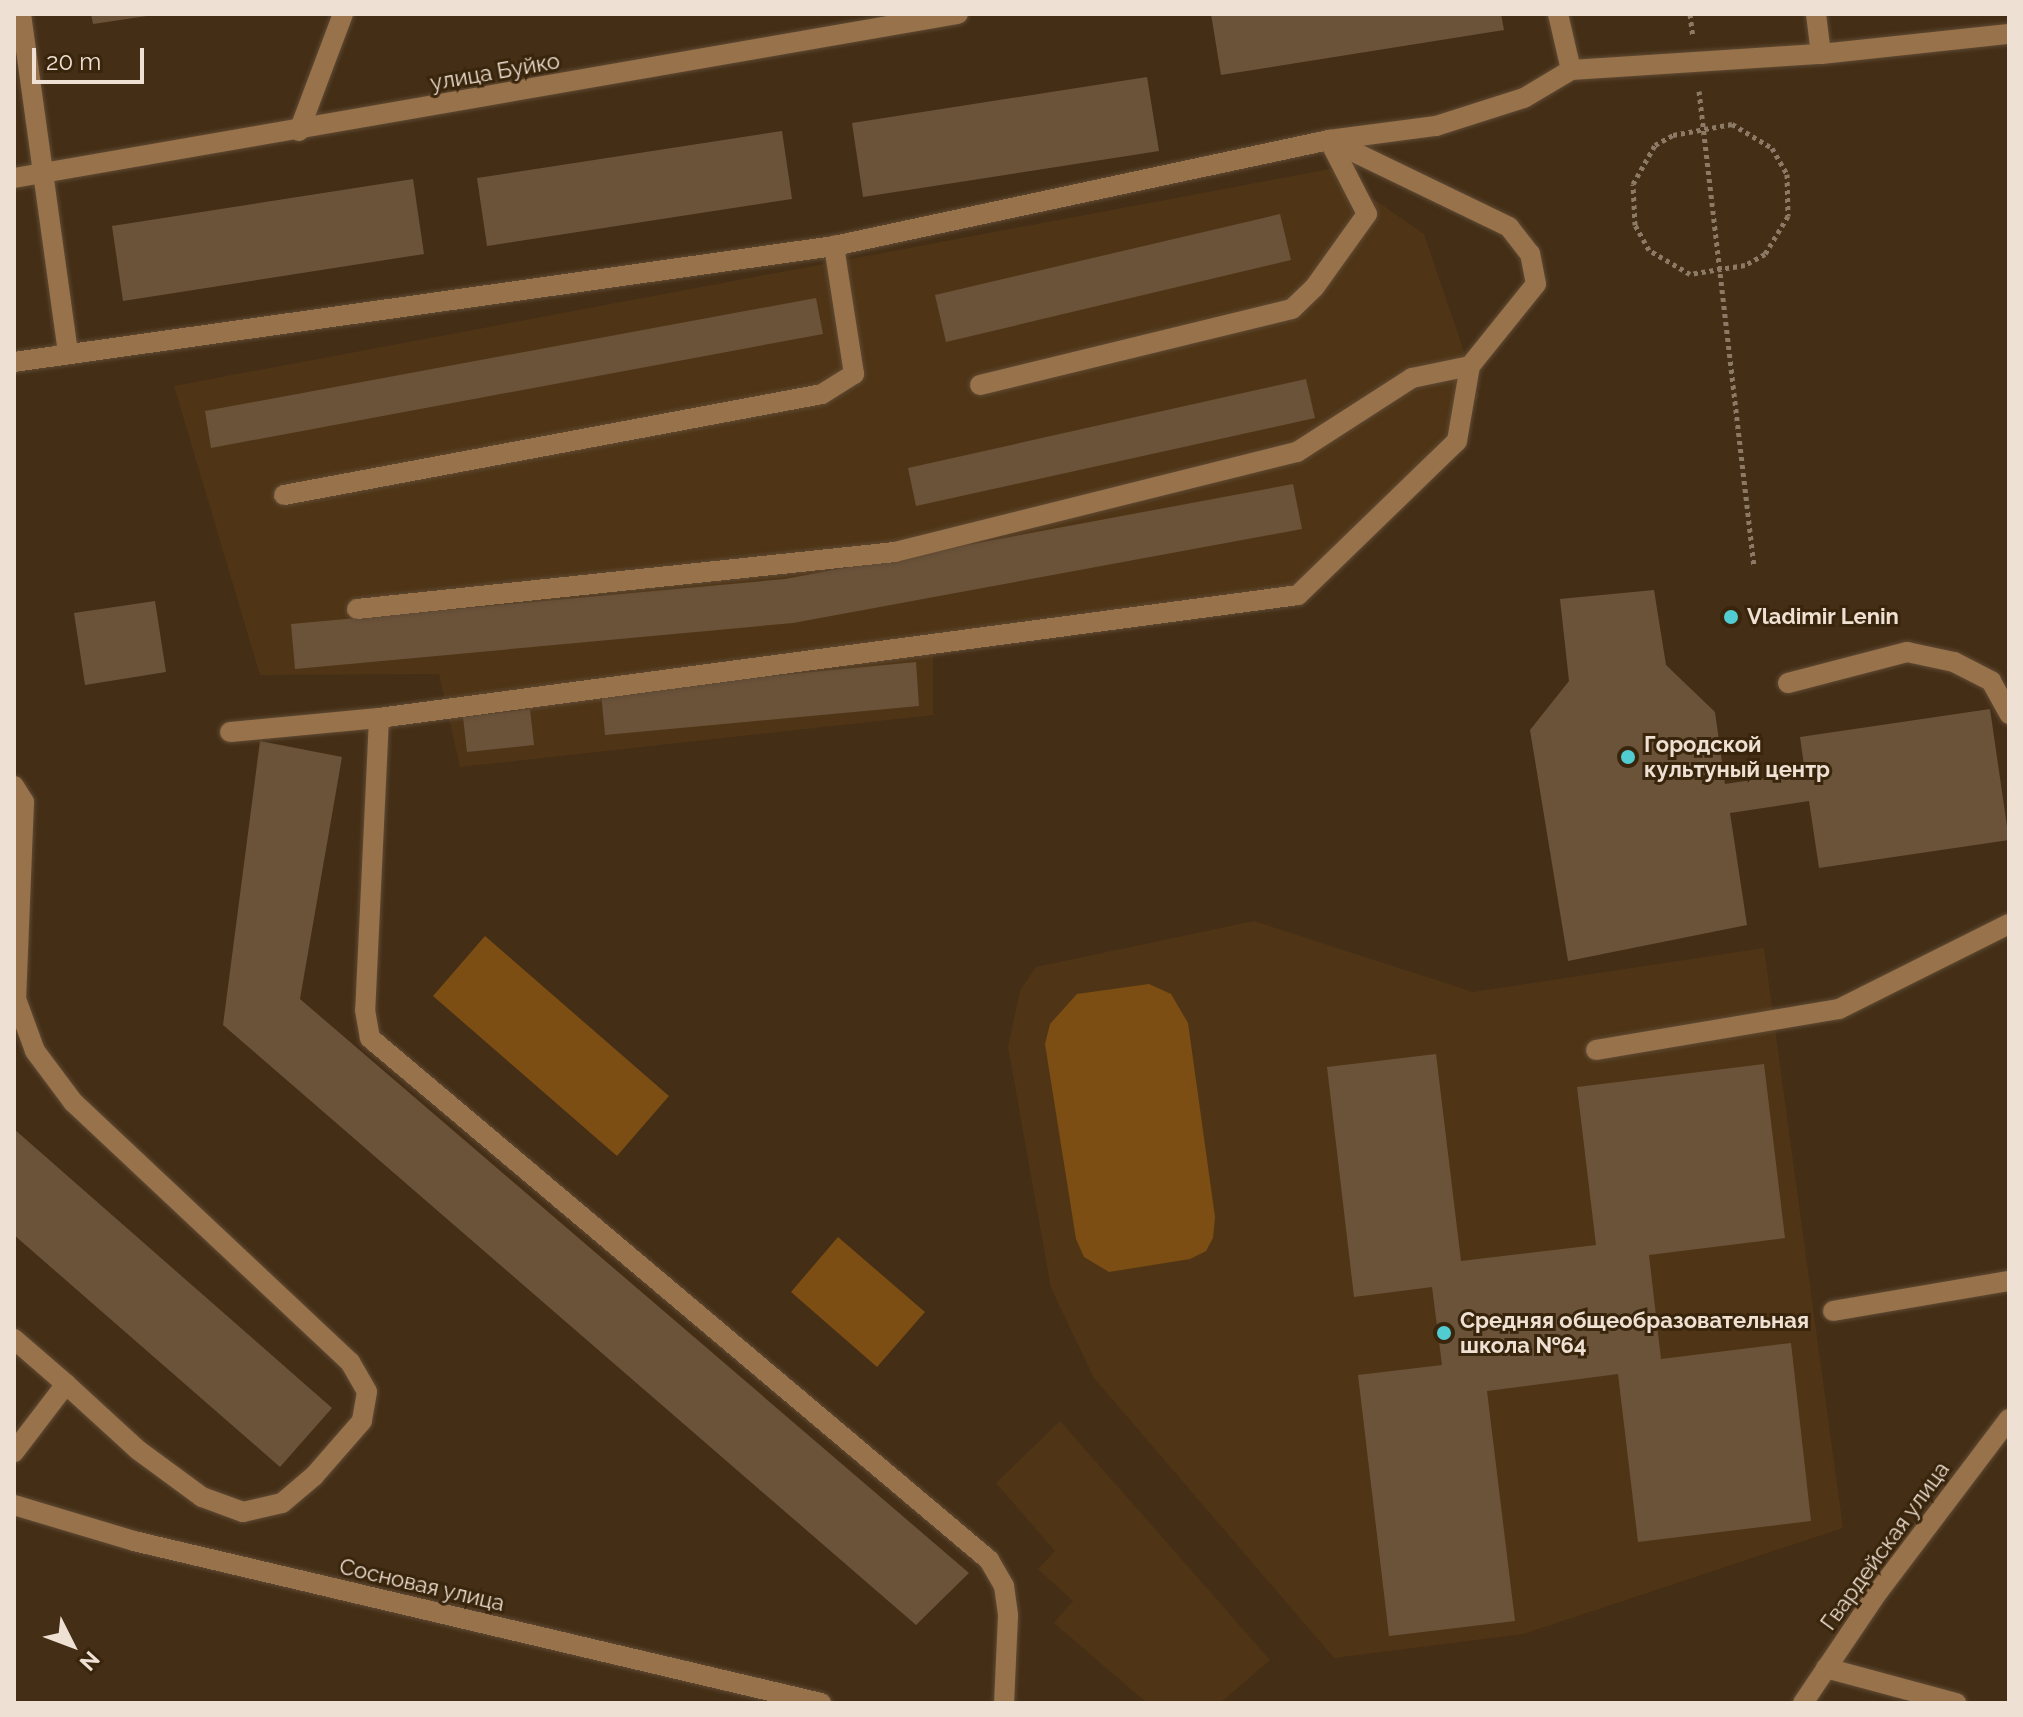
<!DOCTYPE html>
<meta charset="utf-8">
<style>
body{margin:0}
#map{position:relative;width:2023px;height:1717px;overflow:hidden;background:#442e16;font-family:Raleway,sans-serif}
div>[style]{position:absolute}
.built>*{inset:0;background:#4f3516}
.green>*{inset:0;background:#7c4e14}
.building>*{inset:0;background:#6b533a}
.path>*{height:5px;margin-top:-2.5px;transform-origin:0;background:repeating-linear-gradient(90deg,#8c7a66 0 4px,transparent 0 8px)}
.roads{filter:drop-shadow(0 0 2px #5f4a34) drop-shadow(0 0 2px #5f4a34)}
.minor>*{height:20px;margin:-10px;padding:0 10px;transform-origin:10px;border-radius:10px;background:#98724a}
.dots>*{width:22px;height:22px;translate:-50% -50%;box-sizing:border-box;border:4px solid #39240c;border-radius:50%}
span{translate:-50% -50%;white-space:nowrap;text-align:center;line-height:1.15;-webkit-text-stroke:6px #39240c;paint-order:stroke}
.street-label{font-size:22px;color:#eee0d2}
.poi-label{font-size:22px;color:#eee0d2;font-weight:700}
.left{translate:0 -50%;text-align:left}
.frame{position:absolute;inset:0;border:16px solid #eee0d2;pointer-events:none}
.north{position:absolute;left:32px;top:1605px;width:80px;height:80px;-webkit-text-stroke:6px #39240c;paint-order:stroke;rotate:132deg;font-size:22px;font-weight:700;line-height:32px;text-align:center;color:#eee0d2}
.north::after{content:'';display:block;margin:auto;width:28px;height:36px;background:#eee0d2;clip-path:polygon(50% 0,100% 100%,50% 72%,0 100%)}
.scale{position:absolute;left:32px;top:48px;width:112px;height:36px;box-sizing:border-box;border:4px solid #eee0d2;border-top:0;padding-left:10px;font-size:24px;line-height:28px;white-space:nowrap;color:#eee0d2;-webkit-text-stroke:6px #39240c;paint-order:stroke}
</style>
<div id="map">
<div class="built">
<div style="clip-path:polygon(1330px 169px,1424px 234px,1479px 396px,1300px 603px,933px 642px,933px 715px,460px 767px,439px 674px,260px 675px,174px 386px)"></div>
<div style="clip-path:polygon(1254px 921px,1473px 992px,1764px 948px,1843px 1528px,1523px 1634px,1334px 1658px,1094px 1378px,1051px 1288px,1008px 1047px,1020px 991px,1036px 967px)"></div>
<div style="clip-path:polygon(1060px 1421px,1270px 1660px,1220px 1703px,1147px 1703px,1054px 1623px,1073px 1601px,1038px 1569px,1055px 1551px,996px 1483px)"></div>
</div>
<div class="green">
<div style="clip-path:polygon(485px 936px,669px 1096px,617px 1156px,433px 996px)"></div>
<div style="clip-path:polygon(1149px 984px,1171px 994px,1188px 1023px,1215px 1217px,1213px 1238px,1206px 1251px,1190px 1259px,1109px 1272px,1084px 1257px,1076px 1239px,1045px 1044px,1050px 1024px,1077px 994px)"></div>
<div style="clip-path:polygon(838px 1237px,925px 1312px,877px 1367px,791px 1292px)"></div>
</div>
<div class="building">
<div style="clip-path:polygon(91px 14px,147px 14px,147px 16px,93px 24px)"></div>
<div style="clip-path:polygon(1211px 14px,1501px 14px,1504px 30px,1221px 75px)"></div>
<div style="clip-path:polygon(1147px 77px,1159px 151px,863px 197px,852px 123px)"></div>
<div style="clip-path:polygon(782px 131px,792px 199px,487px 246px,477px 178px)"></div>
<div style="clip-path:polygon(413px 179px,424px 254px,123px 301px,112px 226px)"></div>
<div style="clip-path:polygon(1280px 214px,1291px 260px,946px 342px,935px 295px)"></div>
<div style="clip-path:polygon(816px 298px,823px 334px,211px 448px,205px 411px)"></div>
<div style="clip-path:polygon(1306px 379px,1315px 418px,916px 506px,908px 468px)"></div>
<div style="clip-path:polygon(1293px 484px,1302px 529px,793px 623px,295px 669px,291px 624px,785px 579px)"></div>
<div style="clip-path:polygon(1654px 590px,1666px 665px,1715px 712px,1725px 784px,1805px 772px,1800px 737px,1990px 709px,2009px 840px,1819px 868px,1809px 801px,1730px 813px,1747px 925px,1568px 961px,1530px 730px,1569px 681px,1560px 599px)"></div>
<div style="clip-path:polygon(155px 601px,166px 672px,85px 685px,74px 613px)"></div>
<div style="clip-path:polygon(916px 662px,919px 706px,605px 735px,601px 692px)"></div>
<div style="clip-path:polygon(530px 709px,534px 745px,467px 752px,463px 717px)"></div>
<div style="clip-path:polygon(260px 741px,342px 757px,300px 999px,969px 1573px,916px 1625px,223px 1025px)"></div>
<div style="clip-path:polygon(1436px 1054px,1461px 1261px,1596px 1245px,1577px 1087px,1764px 1064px,1785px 1238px,1649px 1255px,1661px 1359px,1791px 1343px,1811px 1521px,1638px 1542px,1618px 1374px,1487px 1391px,1515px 1621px,1389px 1636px,1358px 1375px,1442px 1365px,1432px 1287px,1354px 1297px,1327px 1067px)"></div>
<div style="clip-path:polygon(14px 1129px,332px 1408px,280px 1467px,14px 1235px)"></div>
</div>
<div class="path">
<div style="left:1690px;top:14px;width:23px;rotate:83deg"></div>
<div style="left:1699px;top:91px;width:477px;rotate:83.4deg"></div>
<div style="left:1732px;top:124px;width:47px;rotate:31deg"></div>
<div style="left:1772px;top:148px;width:30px;rotate:60deg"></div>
<div style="left:1787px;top:174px;width:42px;rotate:88.6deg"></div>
<div style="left:1788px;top:216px;width:44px;rotate:121.2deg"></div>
<div style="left:1765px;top:254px;width:23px;rotate:151deg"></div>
<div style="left:1745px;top:265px;width:56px;rotate:170.7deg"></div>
<div style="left:1690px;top:274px;width:48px;rotate:-149.7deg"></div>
<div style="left:1649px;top:250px;width:29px;rotate:-119deg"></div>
<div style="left:1635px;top:225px;width:41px;rotate:-92.8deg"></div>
<div style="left:1633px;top:184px;width:45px;rotate:-60.6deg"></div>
<div style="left:1655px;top:145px;width:21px;rotate:-29deg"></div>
<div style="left:1673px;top:135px;width:60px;rotate:-10.6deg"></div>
</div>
<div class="roads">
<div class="minor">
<div style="left:21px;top:14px;width:343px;rotate:82.1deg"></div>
<div style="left:1558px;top:14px;width:57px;rotate:76.9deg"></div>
<div style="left:1816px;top:14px;width:40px;rotate:82.9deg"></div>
<div style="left:299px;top:131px;width:125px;rotate:-69.4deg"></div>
<div style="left:14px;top:178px;width:958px;rotate:-9.86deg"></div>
<div style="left:14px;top:362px;width:828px;rotate:-8.05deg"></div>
<div style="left:834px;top:246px;width:506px;rotate:-12.09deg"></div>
<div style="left:1329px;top:140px;width:108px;rotate:-7.5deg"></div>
<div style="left:1436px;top:126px;width:92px;rotate:-17.7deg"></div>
<div style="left:1524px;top:98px;width:55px;rotate:-30.8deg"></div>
<div style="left:1571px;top:70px;width:251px;rotate:-3.7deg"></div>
<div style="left:1821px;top:54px;width:189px;rotate:-6.1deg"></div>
<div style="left:980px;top:385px;width:321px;rotate:-13.7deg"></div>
<div style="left:1292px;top:309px;width:30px;rotate:-44deg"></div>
<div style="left:1314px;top:288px;width:91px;rotate:-54.4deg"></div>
<div style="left:1367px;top:214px;width:83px;rotate:-117.2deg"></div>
<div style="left:284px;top:495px;width:547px;rotate:-10.63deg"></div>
<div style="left:822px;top:394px;width:38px;rotate:-32deg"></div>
<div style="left:854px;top:374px;width:130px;rotate:-98.9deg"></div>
<div style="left:357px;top:609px;width:541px;rotate:-6.05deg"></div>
<div style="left:895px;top:552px;width:414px;rotate:-14deg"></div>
<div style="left:1297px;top:452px;width:137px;rotate:-32.8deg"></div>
<div style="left:1412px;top:378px;width:59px;rotate:-11.7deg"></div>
<div style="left:1470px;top:366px;width:105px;rotate:-51.2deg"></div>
<div style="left:1536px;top:284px;width:31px;rotate:-101deg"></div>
<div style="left:1530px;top:254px;width:34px;rotate:-128deg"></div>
<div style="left:1509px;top:227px;width:200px;rotate:-154.2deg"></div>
<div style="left:1788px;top:683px;width:123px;rotate:-14.6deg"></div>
<div style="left:1907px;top:652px;width:48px;rotate:12deg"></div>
<div style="left:1954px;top:662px;width:42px;rotate:27.2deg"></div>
<div style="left:1991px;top:681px;width:38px;rotate:61deg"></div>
<div style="left:379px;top:718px;width:292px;rotate:92.7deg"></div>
<div style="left:365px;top:1010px;width:28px;rotate:80deg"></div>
<div style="left:370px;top:1038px;width:810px;rotate:40.14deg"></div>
<div style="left:989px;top:1560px;width:30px;rotate:60deg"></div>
<div style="left:1004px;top:1586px;width:30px;rotate:82deg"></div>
<div style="left:1008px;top:1616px;width:87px;rotate:92.6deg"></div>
<div style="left:230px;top:732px;width:150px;rotate:-5.4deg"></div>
<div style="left:379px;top:718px;width:927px;rotate:-7.62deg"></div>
<div style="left:1298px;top:595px;width:221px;rotate:-44.1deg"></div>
<div style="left:1457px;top:441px;width:76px;rotate:-80.2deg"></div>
<div style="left:14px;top:786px;width:19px;rotate:58deg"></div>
<div style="left:24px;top:802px;width:197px;rotate:92.3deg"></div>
<div style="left:16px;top:999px;width:55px;rotate:69.9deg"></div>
<div style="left:35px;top:1051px;width:64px;rotate:53.3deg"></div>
<div style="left:73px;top:1102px;width:380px;rotate:43.2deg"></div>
<div style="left:350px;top:1362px;width:34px;rotate:60deg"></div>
<div style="left:367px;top:1392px;width:29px;rotate:100deg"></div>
<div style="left:362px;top:1421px;width:73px;rotate:131.1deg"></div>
<div style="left:314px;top:1476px;width:42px;rotate:139.8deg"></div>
<div style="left:282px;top:1503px;width:40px;rotate:167deg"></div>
<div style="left:243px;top:1512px;width:44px;rotate:-159.9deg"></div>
<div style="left:202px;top:1497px;width:79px;rotate:-143.7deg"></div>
<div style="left:138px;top:1450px;width:98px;rotate:-137.5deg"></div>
<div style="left:1596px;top:1050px;width:246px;rotate:-9.6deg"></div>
<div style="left:1839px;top:1009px;width:190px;rotate:-26.6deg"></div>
<div style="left:1833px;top:1311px;width:179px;rotate:-9.7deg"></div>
<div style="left:14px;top:1339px;width:69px;rotate:40.9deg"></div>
<div style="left:66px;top:1384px;width:86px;rotate:127.4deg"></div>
<div style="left:14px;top:1505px;width:125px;rotate:16.7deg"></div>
<div style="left:134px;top:1541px;width:706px;rotate:13.27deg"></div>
<div style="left:1826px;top:1668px;width:135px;rotate:15.1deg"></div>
<div style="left:1803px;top:1703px;width:134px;rotate:-56deg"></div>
<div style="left:1878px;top:1592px;width:217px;rotate:-52.9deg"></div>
</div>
</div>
<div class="dots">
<div style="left:1731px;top:617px;background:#51ccd1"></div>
<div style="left:1628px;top:757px;background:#51ccd1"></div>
<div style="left:1444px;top:1333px;background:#51ccd1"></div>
</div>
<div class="street-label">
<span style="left:495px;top:72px;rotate:-10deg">улица Буйко</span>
<span style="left:1885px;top:1546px;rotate:-54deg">Гвардейская улица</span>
<span style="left:422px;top:1585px;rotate:13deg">Сосновая улица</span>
</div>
<div class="poi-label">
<span class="left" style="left:1747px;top:617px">Vladimir Lenin</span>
<span class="left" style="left:1644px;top:757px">Городской<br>культуный центр</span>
<span class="left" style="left:1460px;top:1333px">Средняя общеобразовательная<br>школа №64</span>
</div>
<div class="frame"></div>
<div class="north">N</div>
<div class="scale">20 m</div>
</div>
